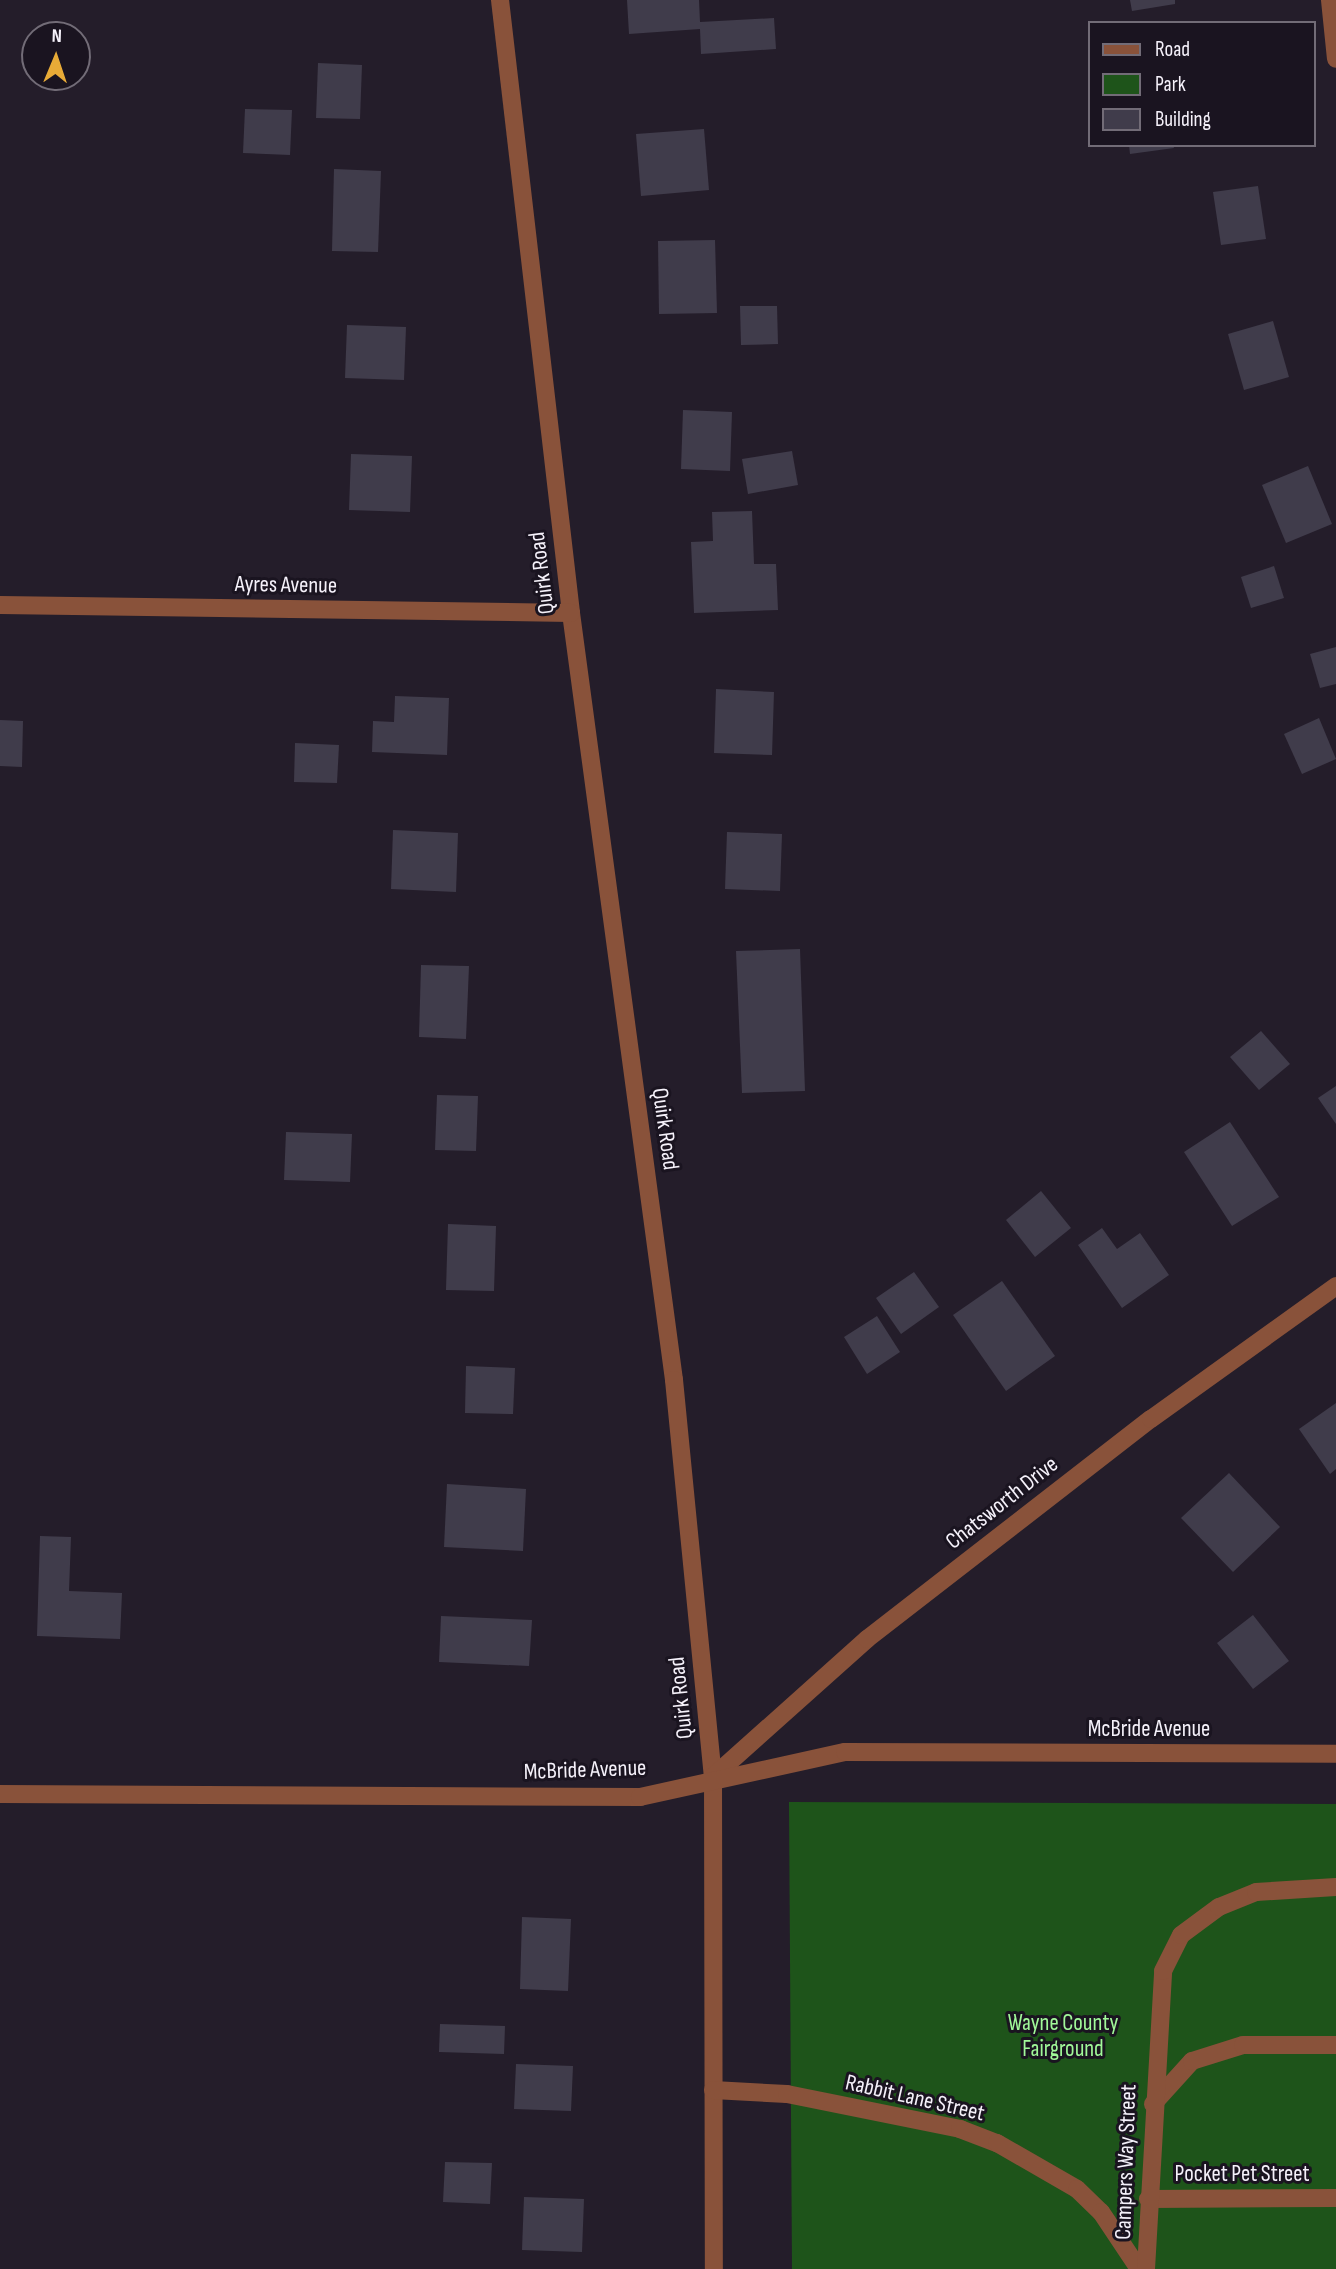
<!DOCTYPE html>
<style>
body{margin:0}
#map{position:relative;width:1336px;height:2269px;overflow:hidden;background:#241d2a;font-family:"Sofia Sans Condensed",sans-serif}
div>[style]{position:absolute}
.green>*{inset:0;background:#1e541a}
.building>*{inset:0;background:#403c4b}
.minor>*{height:18px;margin:-9px;padding:0 9px;transform-origin:9px;border-radius:9px;background:#89523a}
span{translate:-50% -50%;white-space:nowrap;text-align:center;line-height:1.15;-webkit-text-stroke:6px #1a1420;paint-order:stroke}
.street-label{font-size:23px;color:#f5f1fa}
.park-label{font-size:23px;color:#a1f999}
.legend{position:absolute;left:1088px;top:21px;width:228px;height:126px;box-sizing:border-box;background:#1a1420;border:2px solid #726c77;margin:0;padding:9px 12px;list-style:none;font-size:21px;color:#f5f1fa}
.legend li{display:flex;align-items:center;gap:14px;height:35px}
.legend b{width:35px;border:2px solid #726c77}
.north{position:absolute;left:21px;top:21px;width:70px;height:70px;box-sizing:border-box;background:#1a1420;border:2px solid #726c77;border-radius:50%;rotate:2deg;font-size:19px;font-weight:700;line-height:28px;text-align:center;color:#f5f1fa}
.north::after{content:'';display:block;margin:auto;width:24px;height:32px;background:#e8ab37;clip-path:polygon(50% 0,100% 100%,50% 72%,0 100%)}
</style>
<div id="map">
<div class="green">
<div style="clip-path:polygon(789px 1802px,1336px 1804px,1336px 2269px,792px 2269px)"></div>
</div>
<div class="building">
<div style="clip-path:polygon(627px 0,699px 0,700px 22px,774px 18px,776px 49px,701px 54px,700px 29px,629px 34px)"></div>
<div style="clip-path:polygon(1130px 0,1175px 0,1175px 4px,1132px 11px)"></div>
<div style="clip-path:polygon(318px 63px,362px 65px,360px 119px,316px 118px)"></div>
<div style="clip-path:polygon(245px 109px,292px 110px,290px 155px,243px 153px)"></div>
<div style="clip-path:polygon(704px 129px,709px 190px,641px 196px,636px 134px)"></div>
<div style="clip-path:polygon(1129px 145px,1173px 145px,1174px 148px,1130px 154px)"></div>
<div style="clip-path:polygon(334px 169px,381px 171px,378px 252px,332px 251px)"></div>
<div style="clip-path:polygon(1258px 186px,1266px 239px,1221px 245px,1213px 192px)"></div>
<div style="clip-path:polygon(715px 240px,717px 313px,659px 314px,658px 241px)"></div>
<div style="clip-path:polygon(740px 306px,777px 306px,778px 344px,741px 345px)"></div>
<div style="clip-path:polygon(1273px 321px,1289px 377px,1244px 390px,1228px 334px)"></div>
<div style="clip-path:polygon(347px 325px,406px 327px,404px 380px,345px 378px)"></div>
<div style="clip-path:polygon(683px 410px,732px 412px,730px 471px,681px 469px)"></div>
<div style="clip-path:polygon(792px 451px,798px 485px,748px 494px,742px 459px)"></div>
<div style="clip-path:polygon(351px 454px,412px 456px,410px 512px,349px 510px)"></div>
<div style="clip-path:polygon(1308px 466px,1332px 524px,1286px 543px,1262px 485px)"></div>
<div style="clip-path:polygon(752px 511px,754px 564px,776px 564px,778px 610px,694px 613px,691px 542px,713px 541px,712px 512px)"></div>
<div style="clip-path:polygon(1274px 566px,1284px 598px,1251px 608px,1241px 577px)"></div>
<div style="clip-path:polygon(1336px 647px,1336px 684px,1320px 688px,1310px 654px)"></div>
<div style="clip-path:polygon(716px 689px,774px 692px,772px 755px,714px 753px)"></div>
<div style="clip-path:polygon(395px 696px,449px 698px,447px 755px,372px 752px,373px 721px,394px 722px)"></div>
<div style="clip-path:polygon(1319px 718px,1336px 759px,1302px 774px,1284px 734px)"></div>
<div style="clip-path:polygon(0 720px,23px 721px,22px 767px,0 766px)"></div>
<div style="clip-path:polygon(295px 743px,339px 745px,337px 783px,294px 782px)"></div>
<div style="clip-path:polygon(393px 830px,458px 833px,456px 892px,391px 889px)"></div>
<div style="clip-path:polygon(727px 832px,782px 834px,780px 891px,725px 889px)"></div>
<div style="clip-path:polygon(800px 949px,805px 1091px,742px 1093px,736px 951px)"></div>
<div style="clip-path:polygon(421px 965px,469px 966px,466px 1039px,419px 1037px)"></div>
<div style="clip-path:polygon(1261px 1031px,1290px 1064px,1259px 1090px,1230px 1057px)"></div>
<div style="clip-path:polygon(1336px 1086px,1336px 1124px,1318px 1098px)"></div>
<div style="clip-path:polygon(437px 1095px,478px 1096px,476px 1151px,435px 1150px)"></div>
<div style="clip-path:polygon(1230px 1122px,1279px 1197px,1232px 1226px,1184px 1152px)"></div>
<div style="clip-path:polygon(286px 1132px,352px 1134px,350px 1182px,284px 1180px)"></div>
<div style="clip-path:polygon(1041px 1191px,1071px 1228px,1035px 1257px,1006px 1220px)"></div>
<div style="clip-path:polygon(448px 1224px,496px 1226px,494px 1291px,446px 1290px)"></div>
<div style="clip-path:polygon(1102px 1228px,1117px 1249px,1140px 1233px,1169px 1275px,1122px 1308px,1078px 1245px)"></div>
<div style="clip-path:polygon(914px 1272px,939px 1307px,901px 1334px,876px 1298px)"></div>
<div style="clip-path:polygon(1002px 1281px,1055px 1356px,1006px 1391px,953px 1315px)"></div>
<div style="clip-path:polygon(877px 1316px,900px 1352px,867px 1374px,844px 1337px)"></div>
<div style="clip-path:polygon(466px 1366px,515px 1368px,513px 1414px,465px 1413px)"></div>
<div style="clip-path:polygon(1336px 1403px,1336px 1469px,1330px 1474px,1299px 1429px)"></div>
<div style="clip-path:polygon(1229px 1473px,1280px 1527px,1233px 1572px,1181px 1518px)"></div>
<div style="clip-path:polygon(447px 1484px,526px 1489px,523px 1551px,444px 1547px)"></div>
<div style="clip-path:polygon(40px 1536px,71px 1537px,69px 1591px,122px 1593px,120px 1639px,37px 1636px)"></div>
<div style="clip-path:polygon(1253px 1615px,1289px 1661px,1253px 1689px,1217px 1643px)"></div>
<div style="clip-path:polygon(441px 1616px,532px 1620px,529px 1666px,439px 1662px)"></div>
<div style="clip-path:polygon(522px 1917px,571px 1919px,568px 1991px,520px 1989px)"></div>
<div style="clip-path:polygon(440px 2024px,505px 2026px,504px 2054px,439px 2052px)"></div>
<div style="clip-path:polygon(516px 2064px,573px 2066px,571px 2111px,514px 2109px)"></div>
<div style="clip-path:polygon(445px 2162px,492px 2163px,490px 2204px,443px 2202px)"></div>
<div style="clip-path:polygon(524px 2197px,584px 2199px,582px 2252px,522px 2250px)"></div>
</div>
<div class="minor">
<div style="left:500px;top:0;width:617px;rotate:83.39deg"></div>
<div style="left:571px;top:613px;width:774px;rotate:82.35deg"></div>
<div style="left:674px;top:1380px;width:398px;rotate:84.4deg"></div>
<div style="left:713px;top:1776px;width:493px;rotate:89.9deg"></div>
<div style="left:1330px;top:0;width:59px;rotate:84.2deg"></div>
<div style="left:0;top:605px;width:571px;rotate:0.8deg"></div>
<div style="left:715px;top:1775px;width:204px;rotate:-41.8deg"></div>
<div style="left:867px;top:1639px;width:359px;rotate:-37.8deg"></div>
<div style="left:1151px;top:1419px;width:228px;rotate:-35.7deg"></div>
<div style="left:0;top:1794px;width:640px;rotate:0.27deg"></div>
<div style="left:640px;top:1797px;width:210px;rotate:-12.4deg"></div>
<div style="left:845px;top:1752px;width:491px;rotate:0.2deg"></div>
<div style="left:713px;top:2090px;width:74px;rotate:3.1deg"></div>
<div style="left:787px;top:2094px;width:177px;rotate:11.4deg"></div>
<div style="left:960px;top:2129px;width:40px;rotate:21deg"></div>
<div style="left:997px;top:2143px;width:92px;rotate:29.9deg"></div>
<div style="left:1077px;top:2189px;width:33px;rotate:44deg"></div>
<div style="left:1101px;top:2212px;width:69px;rotate:56.3deg"></div>
<div style="left:1153px;top:2104px;width:58px;rotate:-47.8deg"></div>
<div style="left:1192px;top:2061px;width:53px;rotate:-17.4deg"></div>
<div style="left:1243px;top:2045px;width:93px"></div>
<div style="left:1148px;top:2199px;width:188px;rotate:-0.3deg"></div>
<div style="left:1146px;top:2269px;width:298px;rotate:-86.7deg"></div>
<div style="left:1163px;top:1971px;width:40px;rotate:-63.4deg"></div>
<div style="left:1181px;top:1935px;width:47px;rotate:-36.4deg"></div>
<div style="left:1219px;top:1907px;width:40px;rotate:-22deg"></div>
<div style="left:1256px;top:1892px;width:80px;rotate:-3.6deg"></div>
</div>
<div class="street-label">
<span style="left:542px;top:573px;rotate:-97deg">Quirk Road</span>
<span style="left:286px;top:585px;rotate:1deg">Ayres Avenue</span>
<span style="left:665px;top:1129px;rotate:82deg">Quirk Road</span>
<span style="left:1002px;top:1503px;rotate:-38deg">Chatsworth Drive</span>
<span style="left:681px;top:1698px;rotate:-96deg">Quirk Road</span>
<span style="left:1149px;top:1729px">McBride Avenue</span>
<span style="left:585px;top:1770px;rotate:-2deg">McBride Avenue</span>
<span style="left:915px;top:2098px;rotate:13deg">Rabbit Lane Street</span>
<span style="left:1126px;top:2162px;rotate:-88deg">Campers Way Street</span>
<span style="left:1242px;top:2174px">Pocket Pet Street</span>
</div>
<div class="park-label">
<span style="left:1063px;top:2036px">Wayne County<br>Fairground</span>
</div>
<ul class="legend">
<li><b style="height:9px;background:#89523a"></b>Road</li>
<li><b style="height:19px;background:#1e541a"></b>Park</li>
<li><b style="height:19px;background:#403c4b"></b>Building</li>
</ul>
<div class="north">N</div>
</div>
